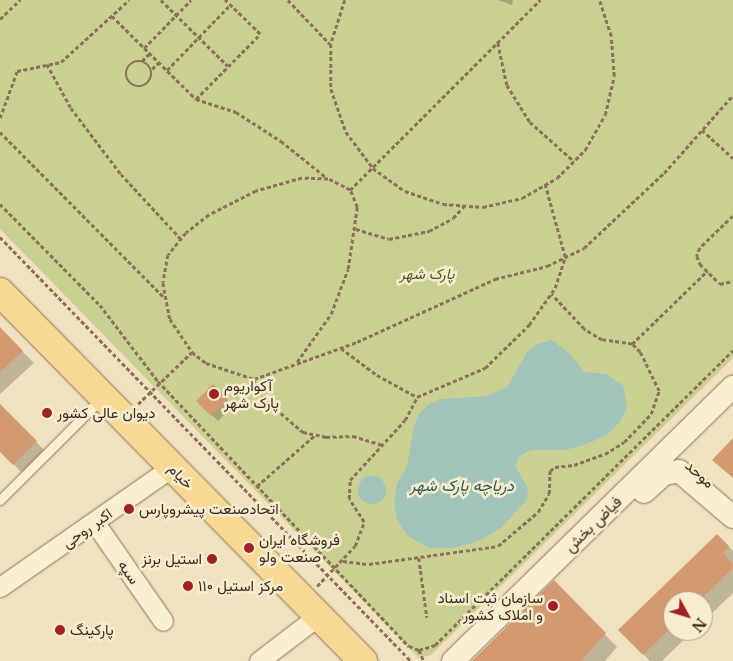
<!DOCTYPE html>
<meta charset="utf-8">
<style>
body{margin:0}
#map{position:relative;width:733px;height:661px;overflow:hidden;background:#f1e2bf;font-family:"Libre Baskerville",Vazirmatn,serif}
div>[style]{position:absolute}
.green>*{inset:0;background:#c9d092}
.water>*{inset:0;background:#a2c3b9}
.round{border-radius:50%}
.shadow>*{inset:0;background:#0003}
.building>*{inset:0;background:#d39971}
.path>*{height:2.5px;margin-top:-1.25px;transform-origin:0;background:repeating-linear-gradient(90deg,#8b7256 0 4px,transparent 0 6.5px)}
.path>.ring{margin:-1.25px;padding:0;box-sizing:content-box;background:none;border:2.5px solid #8b7256;border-radius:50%}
.roads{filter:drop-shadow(0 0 1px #8b7256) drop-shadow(0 0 1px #8b7256)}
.service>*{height:9px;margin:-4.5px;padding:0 4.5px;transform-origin:4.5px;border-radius:4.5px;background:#fbefd3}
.minor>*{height:19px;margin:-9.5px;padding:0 9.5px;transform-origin:9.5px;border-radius:9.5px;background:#fbefd3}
.tertiary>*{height:22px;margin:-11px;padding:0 11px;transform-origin:11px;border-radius:11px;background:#fbefd3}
.primary>*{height:28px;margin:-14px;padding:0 14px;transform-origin:14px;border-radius:14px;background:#f8d893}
.dots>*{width:14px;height:14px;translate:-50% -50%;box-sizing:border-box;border:2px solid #f8eccf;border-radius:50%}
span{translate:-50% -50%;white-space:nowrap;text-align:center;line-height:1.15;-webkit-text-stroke:5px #f8eccf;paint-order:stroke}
.park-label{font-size:15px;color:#4a5820;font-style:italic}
.poi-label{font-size:15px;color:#3a2a1b}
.left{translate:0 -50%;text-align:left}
.right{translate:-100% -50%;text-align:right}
.street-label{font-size:15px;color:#3a2a1b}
.water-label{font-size:16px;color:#295b57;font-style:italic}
.north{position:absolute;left:663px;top:591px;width:50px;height:50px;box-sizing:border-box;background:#f8eccf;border:1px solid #ac9e87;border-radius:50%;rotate:129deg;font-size:14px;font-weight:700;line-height:20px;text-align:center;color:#3a2a1b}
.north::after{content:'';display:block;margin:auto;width:18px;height:22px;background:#9f2123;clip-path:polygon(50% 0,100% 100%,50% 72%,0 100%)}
</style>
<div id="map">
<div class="green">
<div style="clip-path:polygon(0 0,733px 0,733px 358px,431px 655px,419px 658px,0 229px)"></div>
</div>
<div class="water">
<div style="clip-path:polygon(552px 340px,571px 355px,584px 372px,606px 374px,623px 385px,627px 408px,620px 422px,607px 435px,584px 445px,565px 450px,531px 450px,520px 456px,515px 466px,528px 488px,527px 500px,501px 528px,476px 542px,453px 548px,429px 548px,408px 536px,397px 520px,394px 501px,397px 484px,407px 467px,414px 426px,420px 413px,428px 405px,441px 399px,487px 396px,507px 387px,528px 351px,537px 344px)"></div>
<div class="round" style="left:358px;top:476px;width:28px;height:28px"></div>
</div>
<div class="shadow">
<div style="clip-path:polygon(498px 0,513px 0,512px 5px)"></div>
<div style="clip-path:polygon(0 329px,34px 363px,0 394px)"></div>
<div style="clip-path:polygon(213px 385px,233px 406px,218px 421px,198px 401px)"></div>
<div style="clip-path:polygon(0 405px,48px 454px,25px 476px,0 450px)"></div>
<div style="clip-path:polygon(717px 535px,733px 551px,733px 593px,703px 622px,703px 601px,673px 601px,673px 631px,693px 631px,662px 661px,650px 661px,620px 630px)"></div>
<div style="clip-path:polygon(554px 582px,617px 647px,605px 661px,474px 661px)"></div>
</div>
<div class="building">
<div style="clip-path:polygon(0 327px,23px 351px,0 372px)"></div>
<div style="clip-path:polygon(213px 384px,228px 399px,211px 416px,196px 401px)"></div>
<div style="clip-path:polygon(0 404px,37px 441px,13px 465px,0 452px)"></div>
<div style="clip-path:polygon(733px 438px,733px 478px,712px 460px)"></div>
<div style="clip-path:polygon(717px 534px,729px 546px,723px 553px,733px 564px,733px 568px,699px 601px,673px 601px,673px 626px,643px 655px,618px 630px)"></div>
<div style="clip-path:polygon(554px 580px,606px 633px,581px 661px,472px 661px)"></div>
</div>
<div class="path">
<div style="left:161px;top:0;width:94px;rotate:44.6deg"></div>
<div style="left:288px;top:0;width:61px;rotate:46.3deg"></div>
<div style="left:345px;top:0;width:46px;rotate:107.7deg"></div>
<div style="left:331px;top:44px;width:45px;rotate:90deg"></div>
<div style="left:331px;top:89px;width:46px;rotate:70.8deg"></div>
<div style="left:346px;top:132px;width:45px;rotate:53.1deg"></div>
<div style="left:373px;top:168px;width:39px;rotate:36deg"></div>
<div style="left:405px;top:191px;width:40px;rotate:18.9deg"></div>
<div style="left:443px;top:204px;width:40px;rotate:4.3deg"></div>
<div style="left:483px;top:207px;width:40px;rotate:-13deg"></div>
<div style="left:522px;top:198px;width:40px;rotate:-29.7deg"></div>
<div style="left:557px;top:178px;width:40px;rotate:-45deg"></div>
<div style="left:585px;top:150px;width:40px;rotate:-60.3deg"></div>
<div style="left:605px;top:115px;width:40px;rotate:-77deg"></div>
<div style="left:614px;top:76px;width:40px;rotate:-94.3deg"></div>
<div style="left:611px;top:36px;width:38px;rotate:-108deg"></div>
<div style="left:112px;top:16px;width:118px;rotate:44.7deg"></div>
<div style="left:196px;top:99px;width:42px;rotate:18deg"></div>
<div style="left:236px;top:112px;width:54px;rotate:32.8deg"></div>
<div style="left:281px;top:141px;width:59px;rotate:38.8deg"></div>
<div style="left:0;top:19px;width:28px;rotate:-44deg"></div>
<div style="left:498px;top:43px;width:43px;rotate:77.9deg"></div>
<div style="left:507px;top:85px;width:44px;rotate:58.1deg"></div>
<div style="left:530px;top:122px;width:59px;rotate:41.6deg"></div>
<div style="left:144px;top:48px;width:67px;rotate:-45.6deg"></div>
<div class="ring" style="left:126px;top:61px;width:23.5px;height:23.5px"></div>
<div style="left:142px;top:61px;width:11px;rotate:-45deg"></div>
<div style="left:47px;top:64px;width:50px;rotate:61.4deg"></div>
<div style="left:71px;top:108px;width:83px;rotate:52.9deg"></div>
<div style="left:121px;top:174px;width:88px;rotate:47.3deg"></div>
<div style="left:152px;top:69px;width:10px;rotate:-45deg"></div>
<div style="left:167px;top:70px;width:91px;rotate:-45.9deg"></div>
<div style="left:196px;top:99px;width:91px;rotate:-45.4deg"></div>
<div style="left:260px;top:34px;width:49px;rotate:-135.8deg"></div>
<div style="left:0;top:118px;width:50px;rotate:-70.1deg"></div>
<div style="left:17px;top:71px;width:45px;rotate:-11.6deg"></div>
<div style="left:61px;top:62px;width:92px;rotate:-42.4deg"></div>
<div style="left:702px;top:130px;width:42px;rotate:42.1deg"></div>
<div style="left:0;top:132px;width:234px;rotate:45.2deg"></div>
<div style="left:350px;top:190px;width:269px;rotate:-45deg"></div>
<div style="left:0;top:204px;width:142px;rotate:45.3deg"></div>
<div style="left:100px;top:305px;width:96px;rotate:52.7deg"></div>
<div style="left:158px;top:381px;width:365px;rotate:46.6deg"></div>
<div style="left:409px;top:646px;width:11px;rotate:22deg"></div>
<div style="left:419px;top:650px;width:17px;rotate:-17deg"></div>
<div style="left:435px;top:645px;width:419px;rotate:-44.7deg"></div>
<div style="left:733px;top:216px;width:46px;rotate:135.9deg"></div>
<div style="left:700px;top:248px;width:9px;rotate:111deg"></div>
<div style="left:697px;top:256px;width:9px;rotate:69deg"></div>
<div style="left:700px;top:264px;width:28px;rotate:45deg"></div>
<div style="left:720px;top:284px;width:13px;rotate:-13deg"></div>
<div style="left:356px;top:229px;width:34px;rotate:17deg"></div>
<div style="left:389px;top:239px;width:41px;rotate:-11.3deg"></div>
<div style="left:429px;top:231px;width:27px;rotate:-28deg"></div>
<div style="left:453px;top:218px;width:16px;rotate:-47deg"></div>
<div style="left:0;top:237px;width:591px;rotate:45.89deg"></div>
<div style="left:632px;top:344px;width:105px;rotate:-44.2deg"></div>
<div style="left:341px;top:348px;width:45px;rotate:36.9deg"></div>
<div style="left:377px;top:375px;width:46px;rotate:28.8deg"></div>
<div style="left:297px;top:362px;width:59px;rotate:-54.7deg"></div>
<div style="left:331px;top:314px;width:48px;rotate:-69.3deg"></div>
<div style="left:348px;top:269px;width:63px;rotate:-81.7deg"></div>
<div style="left:357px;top:207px;width:18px;rotate:-112deg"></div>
<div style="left:350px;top:190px;width:25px;rotate:-153deg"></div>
<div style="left:328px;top:179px;width:26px;rotate:-178deg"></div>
<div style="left:302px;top:178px;width:48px;rotate:164.2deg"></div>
<div style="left:256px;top:191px;width:53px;rotate:152.9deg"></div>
<div style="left:209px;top:215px;width:29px;rotate:142deg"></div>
<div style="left:186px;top:233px;width:28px;rotate:129deg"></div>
<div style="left:168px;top:255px;width:28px;rotate:100deg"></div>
<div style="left:163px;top:283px;width:37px;rotate:79deg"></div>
<div style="left:170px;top:319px;width:40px;rotate:56deg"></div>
<div style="left:192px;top:352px;width:18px;rotate:38deg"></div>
<div style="left:206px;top:363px;width:51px;rotate:18.4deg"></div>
<div style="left:254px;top:379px;width:109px;rotate:-19.8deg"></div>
<div style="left:357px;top:342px;width:152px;rotate:-24.5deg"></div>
<div style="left:495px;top:279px;width:54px;rotate:-14deg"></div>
<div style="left:547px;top:266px;width:41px;rotate:-25.9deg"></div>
<div style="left:584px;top:248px;width:110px;rotate:-43.2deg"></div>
<div style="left:664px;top:173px;width:104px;rotate:-48.5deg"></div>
<div style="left:254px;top:379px;width:13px;rotate:81deg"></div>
<div style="left:256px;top:392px;width:62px;rotate:40.4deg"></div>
<div style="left:303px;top:432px;width:24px;rotate:12deg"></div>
<div style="left:326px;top:437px;width:27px;rotate:-2deg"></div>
<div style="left:353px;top:436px;width:31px;rotate:17deg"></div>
<div style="left:138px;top:404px;width:75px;rotate:-43.9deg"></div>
<div style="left:257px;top:486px;width:77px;rotate:-41.3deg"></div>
<div style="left:419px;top:558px;width:60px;rotate:82.3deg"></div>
<div style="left:343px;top:561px;width:26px;rotate:7deg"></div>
<div style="left:369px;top:564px;width:130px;rotate:-7.9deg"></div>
<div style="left:498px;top:546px;width:52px;rotate:-40.4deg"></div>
<div style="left:538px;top:512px;width:21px;rotate:-59deg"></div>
<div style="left:549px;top:494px;width:23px;rotate:-88deg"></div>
<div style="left:550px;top:471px;width:6px;rotate:-39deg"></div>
<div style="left:555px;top:467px;width:19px;rotate:-6deg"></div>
<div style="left:574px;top:465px;width:33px;rotate:-20deg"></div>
<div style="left:605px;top:454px;width:22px;rotate:-32deg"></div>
<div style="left:624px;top:442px;width:39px;rotate:-46deg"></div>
<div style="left:651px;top:414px;width:24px;rotate:-71deg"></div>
<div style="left:659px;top:391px;width:43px;rotate:-116deg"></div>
<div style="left:640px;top:352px;width:11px;rotate:-135deg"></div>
<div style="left:632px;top:344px;width:30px;rotate:-172deg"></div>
<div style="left:602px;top:340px;width:21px;rotate:-149deg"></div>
<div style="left:584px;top:329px;width:48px;rotate:-133.3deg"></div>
<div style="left:317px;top:586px;width:55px;rotate:-46.5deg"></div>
<div style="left:355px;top:546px;width:26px;rotate:-69deg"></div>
<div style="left:364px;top:522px;width:27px;rotate:-123deg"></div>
<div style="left:349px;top:499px;width:19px;rotate:-87deg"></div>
<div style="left:350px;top:480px;width:81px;rotate:-47.5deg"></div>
<div style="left:405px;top:420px;width:26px;rotate:-62deg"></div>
<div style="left:417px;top:397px;width:74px;rotate:-23.1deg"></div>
<div style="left:485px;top:368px;width:62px;rotate:-44.3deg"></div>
<div style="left:529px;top:325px;width:45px;rotate:-54.9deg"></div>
<div style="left:555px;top:288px;width:33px;rotate:-72deg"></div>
<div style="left:565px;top:257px;width:75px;rotate:-105.5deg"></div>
<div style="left:419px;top:650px;width:12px;rotate:66deg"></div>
</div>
<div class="roads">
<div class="service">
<div style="left:0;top:500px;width:143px;rotate:-45deg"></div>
</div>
<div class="minor">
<div style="left:95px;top:523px;width:119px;rotate:55.2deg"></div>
<div style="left:0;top:587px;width:210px;rotate:-34.9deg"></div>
<div style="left:259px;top:661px;width:74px;rotate:-37.3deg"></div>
</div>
<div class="tertiary">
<div style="left:644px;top:492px;width:27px;rotate:-42deg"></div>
<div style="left:664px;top:474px;width:15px;rotate:-11deg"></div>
<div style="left:679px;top:471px;width:71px;rotate:40.4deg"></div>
<div style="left:453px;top:661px;width:392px;rotate:-44.4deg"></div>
</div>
<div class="primary">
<div style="left:0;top:292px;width:518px;rotate:45.47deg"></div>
</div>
</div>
<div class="dots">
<div style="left:214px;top:394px;background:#9f2123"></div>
<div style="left:47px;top:413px;background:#9f2123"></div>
<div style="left:129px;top:509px;background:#9f2123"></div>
<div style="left:249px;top:548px;background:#9f2123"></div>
<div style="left:212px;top:559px;background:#9f2123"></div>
<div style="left:188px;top:586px;background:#9f2123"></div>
<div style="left:553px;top:606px;background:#9f2123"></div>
<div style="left:60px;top:630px;background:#9f2123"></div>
</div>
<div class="park-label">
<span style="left:427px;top:274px">پارک شهر</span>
</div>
<div class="poi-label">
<span class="left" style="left:224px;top:394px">آکواریوم<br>پارک شهر</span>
<span class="left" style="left:57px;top:413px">دیوان عالی کشور</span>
<span class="left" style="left:139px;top:509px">اتحادصنعت پیشروپارس</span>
<span class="left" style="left:259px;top:548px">فروشگاه ایران<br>صنعت ولو</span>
<span class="right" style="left:202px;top:559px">استیل برنز</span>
<span class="left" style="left:198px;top:586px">مرکز استیل ۱۱۰</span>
<span class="right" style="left:543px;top:606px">سازمان ثبت اسناد<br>و املاک کشور</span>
<span class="left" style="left:70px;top:630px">پارکینگ</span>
</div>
<div class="street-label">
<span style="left:700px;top:474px;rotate:42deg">موحد</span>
<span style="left:181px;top:476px;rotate:46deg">خیام</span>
<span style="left:593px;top:524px;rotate:-44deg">فیاض بخش</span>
<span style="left:87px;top:528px;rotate:-35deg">اکبر روحی</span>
<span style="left:129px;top:572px;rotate:55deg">سپه</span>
</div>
<div class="water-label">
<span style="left:462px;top:485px">دریاچه پارک شهر</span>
</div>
<div class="north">N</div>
</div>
